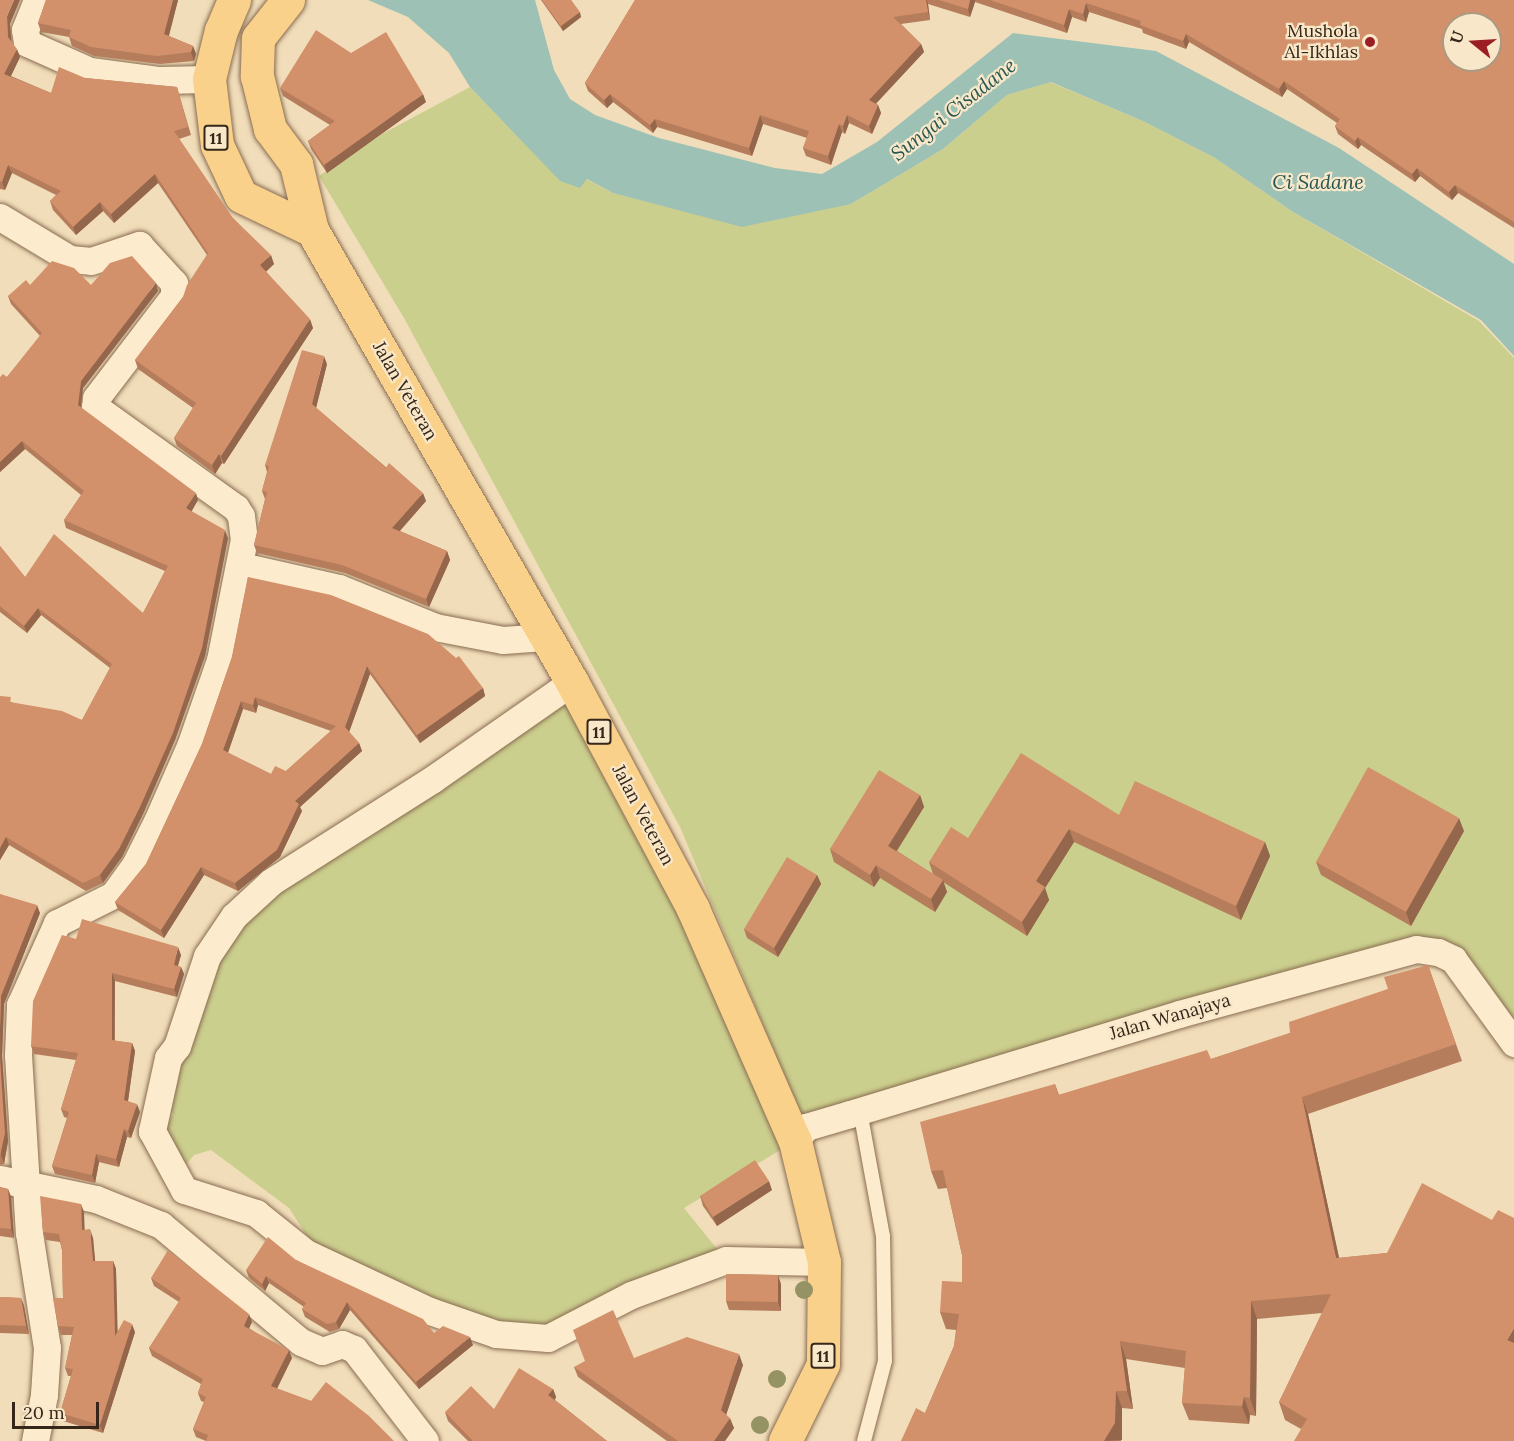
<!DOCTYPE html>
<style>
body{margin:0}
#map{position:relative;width:1514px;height:1441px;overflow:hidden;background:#f1ddb9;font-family:Lora,serif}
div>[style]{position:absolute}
.green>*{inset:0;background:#cbcf8d}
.water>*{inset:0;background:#9ec1b5}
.roads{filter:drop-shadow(0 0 2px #896c52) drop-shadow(0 0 2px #896c52)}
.service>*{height:14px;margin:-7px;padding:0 7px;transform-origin:7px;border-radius:7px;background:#fcebcc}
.minor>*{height:27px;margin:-13.5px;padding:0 13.5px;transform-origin:13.5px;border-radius:13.5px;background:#fcebcc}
.primary>*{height:33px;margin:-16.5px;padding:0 16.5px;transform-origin:16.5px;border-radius:16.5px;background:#fad18b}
.trees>*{width:18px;height:18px;margin:-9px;border-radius:50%;background:#959264}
.wall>*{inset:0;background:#b57d5c}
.shaded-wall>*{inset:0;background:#94664b}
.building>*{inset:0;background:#d3916b}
.dots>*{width:16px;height:16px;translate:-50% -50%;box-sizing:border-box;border:3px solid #f8e8c9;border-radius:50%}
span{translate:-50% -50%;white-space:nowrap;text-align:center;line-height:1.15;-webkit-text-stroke:4.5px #f8e8c9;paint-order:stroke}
.shield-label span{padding:2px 4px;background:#f8e8c9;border:2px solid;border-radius:4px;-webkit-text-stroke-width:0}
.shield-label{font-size:16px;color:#362619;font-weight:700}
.poi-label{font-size:18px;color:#362619}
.right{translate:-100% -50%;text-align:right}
.street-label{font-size:18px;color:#362619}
.water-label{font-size:20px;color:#275752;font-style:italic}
.north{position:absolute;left:1442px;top:12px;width:60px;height:60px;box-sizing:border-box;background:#f8e8c9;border:2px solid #aa9a83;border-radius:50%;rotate:288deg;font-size:16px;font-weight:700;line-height:24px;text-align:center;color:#362619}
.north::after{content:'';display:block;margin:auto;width:21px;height:27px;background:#9c1e25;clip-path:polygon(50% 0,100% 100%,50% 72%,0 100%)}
.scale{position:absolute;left:12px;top:1402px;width:87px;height:27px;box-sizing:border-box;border:3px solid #362619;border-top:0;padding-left:8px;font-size:18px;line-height:21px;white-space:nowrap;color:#362619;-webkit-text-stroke:4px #f8e8c9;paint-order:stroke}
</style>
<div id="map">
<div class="green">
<div style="clip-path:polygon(1050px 82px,1145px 122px,1215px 158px,1293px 212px,1479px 321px,1514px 358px,1514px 1043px,1438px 952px,806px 1127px,680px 827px,404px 318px,319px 176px,382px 134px,470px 87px,532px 151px,613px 193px,695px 214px,851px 204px,943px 149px,1007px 95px)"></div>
<div style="clip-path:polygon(572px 682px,795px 1141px,684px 1208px,726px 1260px,548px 1338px,323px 1261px,289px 1208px,211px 1150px,194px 1155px,184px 1167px,160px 1136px,173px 1114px,163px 1103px,234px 916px)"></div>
</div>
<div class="water">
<div style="clip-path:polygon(368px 0,535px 0,554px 70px,570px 99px,595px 115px,659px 138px,775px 168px,822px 174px,877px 142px,1013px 33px,1156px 51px,1339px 148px,1514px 264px,1514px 356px,1481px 320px,1293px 212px,1215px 158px,1145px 122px,1051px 82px,1007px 95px,943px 149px,851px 204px,742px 227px,613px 193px,587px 179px,580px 188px,560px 181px,470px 87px,449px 53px,408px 17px)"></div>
</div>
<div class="roads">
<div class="service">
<div style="left:860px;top:1111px;width:127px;rotate:79.6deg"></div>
<div style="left:883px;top:1236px;width:125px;rotate:89.1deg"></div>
<div style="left:885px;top:1361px;width:83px;rotate:104.7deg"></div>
</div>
<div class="minor">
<div style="left:37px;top:0;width:32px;rotate:112deg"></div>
<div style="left:25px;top:30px;width:13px;rotate:81deg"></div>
<div style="left:27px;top:43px;width:69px;rotate:24deg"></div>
<div style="left:90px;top:71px;width:70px;rotate:7.4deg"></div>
<div style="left:159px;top:80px;width:50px;rotate:-1.1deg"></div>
<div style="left:0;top:217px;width:82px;rotate:31deg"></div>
<div style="left:70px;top:259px;width:21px;rotate:5deg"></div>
<div style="left:91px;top:261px;width:51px;rotate:-18.4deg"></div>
<div style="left:139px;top:245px;width:52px;rotate:47.4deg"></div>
<div style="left:174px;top:283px;width:13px;rotate:90deg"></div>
<div style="left:174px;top:296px;width:128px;rotate:127.4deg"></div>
<div style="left:96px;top:398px;width:9px;rotate:96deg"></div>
<div style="left:95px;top:407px;width:173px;rotate:35.6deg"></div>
<div style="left:236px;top:508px;width:9px;rotate:58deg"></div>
<div style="left:241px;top:516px;width:23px;rotate:83deg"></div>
<div style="left:244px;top:539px;width:123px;rotate:101.2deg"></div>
<div style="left:220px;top:660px;width:91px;rotate:109.2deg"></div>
<div style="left:190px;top:746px;width:82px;rotate:113.7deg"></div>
<div style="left:157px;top:821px;width:49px;rotate:116.6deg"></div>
<div style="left:135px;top:865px;width:37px;rotate:126deg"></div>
<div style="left:113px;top:895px;width:63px;rotate:153.4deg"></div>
<div style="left:57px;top:923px;width:90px;rotate:114.3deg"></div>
<div style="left:20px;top:1005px;width:50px;rotate:92.3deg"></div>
<div style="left:18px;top:1055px;width:178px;rotate:86.5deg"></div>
<div style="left:29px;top:1233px;width:116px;rotate:81.1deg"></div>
<div style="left:47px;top:1348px;width:47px;rotate:93.7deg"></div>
<div style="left:44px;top:1395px;width:47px;rotate:101.1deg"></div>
<div style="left:241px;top:566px;width:100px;rotate:12.7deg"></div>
<div style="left:339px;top:588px;width:104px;rotate:22.1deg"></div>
<div style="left:435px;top:627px;width:69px;rotate:10.8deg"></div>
<div style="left:503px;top:640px;width:42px;rotate:-4.1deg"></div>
<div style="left:572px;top:682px;width:169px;rotate:145.1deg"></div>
<div style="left:433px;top:779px;width:192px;rotate:147.6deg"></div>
<div style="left:271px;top:882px;width:50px;rotate:137.4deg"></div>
<div style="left:234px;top:916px;width:48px;rotate:124deg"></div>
<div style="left:207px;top:956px;width:95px;rotate:108.4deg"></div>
<div style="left:177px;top:1046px;width:15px;rotate:127deg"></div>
<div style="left:168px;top:1058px;width:75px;rotate:102.4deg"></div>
<div style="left:152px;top:1131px;width:67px;rotate:61.5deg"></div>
<div style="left:184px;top:1190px;width:76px;rotate:17.7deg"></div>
<div style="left:256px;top:1213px;width:64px;rotate:38.7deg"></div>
<div style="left:306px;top:1253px;width:137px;rotate:25.1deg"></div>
<div style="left:430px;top:1311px;width:70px;rotate:19.2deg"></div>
<div style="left:496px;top:1334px;width:52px;rotate:4.4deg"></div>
<div style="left:548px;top:1338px;width:93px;rotate:-27.4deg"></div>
<div style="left:631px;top:1295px;width:101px;rotate:-20.2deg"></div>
<div style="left:726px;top:1260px;width:98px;rotate:1.2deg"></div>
<div style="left:795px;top:1141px;width:18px;rotate:-52deg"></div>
<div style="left:806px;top:1127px;width:46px;rotate:-16.5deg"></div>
<div style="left:850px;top:1114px;width:344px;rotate:-16.9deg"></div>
<div style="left:1179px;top:1014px;width:246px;rotate:-15.3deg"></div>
<div style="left:1416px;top:949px;width:22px;rotate:8deg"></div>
<div style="left:1438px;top:952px;width:17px;rotate:25deg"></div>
<div style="left:1453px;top:959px;width:104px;rotate:54deg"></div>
<div style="left:0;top:1179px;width:98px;rotate:11.8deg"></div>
<div style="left:96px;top:1199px;width:70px;rotate:21.8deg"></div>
<div style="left:161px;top:1225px;width:182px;rotate:39.9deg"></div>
<div style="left:301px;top:1342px;width:23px;rotate:23deg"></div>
<div style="left:322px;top:1351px;width:21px;rotate:-19deg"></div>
<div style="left:342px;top:1344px;width:13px;rotate:23deg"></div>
<div style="left:354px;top:1349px;width:116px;rotate:52.3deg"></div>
</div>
<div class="primary">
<div style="left:234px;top:0;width:33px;rotate:113deg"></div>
<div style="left:221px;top:30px;width:50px;rotate:103.8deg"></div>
<div style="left:209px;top:79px;width:66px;rotate:83.1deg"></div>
<div style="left:217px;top:145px;width:56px;rotate:64.8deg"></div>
<div style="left:241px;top:196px;width:79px;rotate:25.6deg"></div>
<div style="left:288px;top:0;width:48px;rotate:128.3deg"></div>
<div style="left:258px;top:38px;width:38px;rotate:92deg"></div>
<div style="left:257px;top:76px;width:55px;rotate:76.2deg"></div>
<div style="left:270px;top:129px;width:44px;rotate:53.4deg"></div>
<div style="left:296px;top:164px;width:68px;rotate:76.4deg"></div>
<div style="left:312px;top:230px;width:521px;rotate:60.09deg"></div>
<div style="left:572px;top:682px;width:257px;rotate:61.9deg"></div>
<div style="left:693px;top:909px;width:253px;rotate:66.3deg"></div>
<div style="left:795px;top:1141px;width:124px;rotate:76.5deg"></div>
<div style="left:824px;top:1262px;width:102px;rotate:90.6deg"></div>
<div style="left:823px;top:1364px;width:86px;rotate:116.3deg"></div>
</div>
</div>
<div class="trees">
<div style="left:804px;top:1290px"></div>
<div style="left:777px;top:1379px"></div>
<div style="left:760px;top:1425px"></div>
</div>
<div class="wall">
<div style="clip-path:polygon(0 0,10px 24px,11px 41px,20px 57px,11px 76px,51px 93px,85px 78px,177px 87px,191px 135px,179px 139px,232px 217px,274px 264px,266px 272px,313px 328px,224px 464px,222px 463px,215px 474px,177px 446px,174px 438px,193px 408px,138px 369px,135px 360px,183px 297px,207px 255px,158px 183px,114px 223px,103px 211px,76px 235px,53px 210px,50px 201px,56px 195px,12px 173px,5px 190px,0 189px)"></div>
<div style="clip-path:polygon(46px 0,178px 0,169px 36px,193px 46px,196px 54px,194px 61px,160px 64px,94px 56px,72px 46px,69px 37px,41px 32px,38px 23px)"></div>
<div style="clip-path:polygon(541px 0,571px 0,581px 17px,563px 31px)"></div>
<div style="clip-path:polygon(635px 0,1514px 0,1514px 228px,1458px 193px,1452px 200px,1420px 176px,1415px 182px,1361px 145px,1358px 149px,1338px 134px,1335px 126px,1337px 123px,1287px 89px,1282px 97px,1189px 42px,1186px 49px,1143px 33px,1142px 29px,1089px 12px,1086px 22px,1072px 17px,1067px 33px,975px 2px,970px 17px,928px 4px,930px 20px,901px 24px,921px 44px,924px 52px,876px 103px,878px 105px,881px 113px,872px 134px,849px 123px,845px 134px,842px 132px,831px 165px,806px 156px,803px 148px,807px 138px,763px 124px,752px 156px,657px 127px,653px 133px,613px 102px,607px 108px,588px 91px,585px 83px)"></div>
<div style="clip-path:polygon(280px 88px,426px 102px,327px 173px,311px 149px,308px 141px,330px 125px,283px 96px)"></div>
<div style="clip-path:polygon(30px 285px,91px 285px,158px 291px,83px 388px,81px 408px,198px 500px,191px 511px,228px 538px,205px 656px,175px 740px,143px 814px,122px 857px,103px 883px,86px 891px,9px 845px,0 860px,0 696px,13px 703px,82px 720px,110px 668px,41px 615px,27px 633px,0 612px,0 546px,25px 577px,143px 613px,165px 571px,66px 528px,64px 520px,81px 495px,25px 449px,0 472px,0 377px,7px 377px,40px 336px,11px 304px,8px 296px)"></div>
<div style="clip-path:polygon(327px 364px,316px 408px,426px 501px,400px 531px,447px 551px,450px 560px,429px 607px,345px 573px,257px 553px,254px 545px,265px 499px,262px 491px,267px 472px,265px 465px)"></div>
<div style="clip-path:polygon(evenodd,248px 577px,483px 688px,485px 696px,420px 743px,370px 674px,349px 732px,359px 743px,362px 751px,300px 807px,302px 811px,280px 857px,238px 891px,204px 875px,164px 938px,118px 910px,115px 902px,146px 864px,202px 744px,232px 657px,248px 577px,258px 705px,331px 731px,286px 771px,271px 774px,228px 753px,243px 709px,256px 713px,258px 705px)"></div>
<div style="clip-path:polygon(920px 795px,924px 807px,897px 851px,933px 874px,929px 862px,968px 838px,1119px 815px,1265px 842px,1270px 856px,1241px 920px,1074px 842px,1045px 888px,1049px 900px,1027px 936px,943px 882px,947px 892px,935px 912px,880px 878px,874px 887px,834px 862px,830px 849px)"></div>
<div style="clip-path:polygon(1464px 831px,1411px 926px,1321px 875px,1316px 862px)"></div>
<div style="clip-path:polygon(817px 875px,821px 884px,778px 957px,747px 938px,744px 929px)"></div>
<div style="clip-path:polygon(0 894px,40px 913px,4px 1004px,2px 1056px,8px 1141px,4px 1164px,0 1165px)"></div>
<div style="clip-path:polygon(76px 939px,181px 955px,178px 966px,181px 967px,184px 974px,177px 997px,115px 981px,115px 1041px,132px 1043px,135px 1051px,128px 1101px,140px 1112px,131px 1138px,127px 1137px,119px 1167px,99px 1162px,95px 1183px,55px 1174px,52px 1166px,67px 1118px,64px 1117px,61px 1109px,76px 1060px,34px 1054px,31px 1046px)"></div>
<div style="clip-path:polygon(1428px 965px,1462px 1061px,1308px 1114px,1339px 1258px,1387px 1253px,1492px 1220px,1514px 1218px,1301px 1429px,1285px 1420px,1279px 1402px,1322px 1313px,1257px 1319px,1256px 1416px,1250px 1415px,1249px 1424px,1189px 1420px,1182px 1403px,1185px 1368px,1126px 1359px,1133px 1409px,1122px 1408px,1121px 1441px,901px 1441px,925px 1413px,954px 1346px,956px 1330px,946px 1329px,940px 1312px,962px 1282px,962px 1255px,947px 1188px,938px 1189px,931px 1171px,1055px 1084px,1059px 1095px,1211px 1059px,1290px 1033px,1388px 989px)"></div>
<div style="clip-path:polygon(0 1187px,8px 1189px,11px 1197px,14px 1238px,0 1236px)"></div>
<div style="clip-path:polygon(772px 1190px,717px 1226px,703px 1206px,700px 1196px)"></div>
<div style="clip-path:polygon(84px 1212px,84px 1230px,93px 1238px,95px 1261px,113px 1261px,116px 1269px,117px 1331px,135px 1332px,103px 1433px,63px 1421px,60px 1413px,71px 1376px,68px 1376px,65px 1368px,72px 1335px,61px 1335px,58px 1326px,63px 1298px,62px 1250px,60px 1242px,46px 1240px,43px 1232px)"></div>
<div style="clip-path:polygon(296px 1260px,434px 1333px,473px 1345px,419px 1389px,350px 1310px,339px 1329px,330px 1332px,305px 1317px,302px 1309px,304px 1307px,269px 1283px,265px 1291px,249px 1278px,246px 1270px)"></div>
<div style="clip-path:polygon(151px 1278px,252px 1322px,249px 1328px,292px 1358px,277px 1389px,311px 1401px,369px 1416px,206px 1441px,196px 1437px,193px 1429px,204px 1402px,201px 1401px,198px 1393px,201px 1384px,152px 1356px,149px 1348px,179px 1302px,154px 1286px)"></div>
<div style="clip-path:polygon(781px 1284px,781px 1311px,729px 1310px,726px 1301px)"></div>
<div style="clip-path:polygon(0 1297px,21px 1298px,24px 1306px,29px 1334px,0 1333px)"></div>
<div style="clip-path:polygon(634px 1358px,743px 1365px,726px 1415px,734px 1428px,725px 1441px,667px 1441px,578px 1377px,574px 1367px)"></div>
<div style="clip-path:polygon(553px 1389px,556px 1397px,555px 1400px,607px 1441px,468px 1441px,448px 1421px,445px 1412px,494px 1409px)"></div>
</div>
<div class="shaded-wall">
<div style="clip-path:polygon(14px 0,20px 0,10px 24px,12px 46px,8px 37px,7px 16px)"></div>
<div style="clip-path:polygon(173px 0,178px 0,167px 42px,164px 34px)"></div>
<div style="clip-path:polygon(926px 0,927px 0,928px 4px,930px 20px,928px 12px)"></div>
<div style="clip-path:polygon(970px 0,975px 0,975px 2px,970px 17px,968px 9px)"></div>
<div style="clip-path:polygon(1086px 3px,1089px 12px,1086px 22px,1083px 14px)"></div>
<div style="clip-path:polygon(1069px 9px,1072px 17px,1067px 33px,1064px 25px)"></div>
<div style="clip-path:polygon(580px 12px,581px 17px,563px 31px,561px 26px)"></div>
<div style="clip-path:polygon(1186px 34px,1189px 42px,1186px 49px,1183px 41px)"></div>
<div style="clip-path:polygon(921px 44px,924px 52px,872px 108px,869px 100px)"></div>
<div style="clip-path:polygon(193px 46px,196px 54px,194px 61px,191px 52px)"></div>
<div style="clip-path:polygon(17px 49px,20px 57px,8px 82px,4px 74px)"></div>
<div style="clip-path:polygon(1284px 81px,1287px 89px,1282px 97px,1279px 89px)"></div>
<div style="clip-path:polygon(423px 94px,426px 102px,327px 173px,324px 165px)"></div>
<div style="clip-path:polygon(610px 94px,613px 102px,607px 108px,604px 100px)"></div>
<div style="clip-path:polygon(878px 105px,881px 113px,872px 134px,869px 126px)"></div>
<div style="clip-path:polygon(760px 115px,763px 124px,752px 156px,749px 148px)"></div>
<div style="clip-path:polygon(847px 115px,849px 123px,845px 134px,843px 126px)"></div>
<div style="clip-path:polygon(655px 119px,657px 127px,653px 133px,650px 125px)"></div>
<div style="clip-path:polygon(839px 124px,842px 132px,831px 165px,828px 156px)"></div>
<div style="clip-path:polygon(1358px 137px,1361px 145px,1358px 149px,1355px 141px)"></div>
<div style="clip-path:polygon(8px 165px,12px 173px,5px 190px,2px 182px)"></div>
<div style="clip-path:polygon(1417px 168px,1420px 176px,1415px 182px,1412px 174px)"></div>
<div style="clip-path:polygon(155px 174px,158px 183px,114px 223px,111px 214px)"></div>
<div style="clip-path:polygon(1455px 185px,1458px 193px,1452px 200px,1449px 192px)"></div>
<div style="clip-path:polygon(100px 202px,103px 211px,76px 235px,73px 227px)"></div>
<div style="clip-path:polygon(271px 255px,274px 264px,263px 274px,260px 265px)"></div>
<div style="clip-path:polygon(156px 283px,158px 291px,83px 388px,80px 413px,78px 405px,81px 381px)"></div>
<div style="clip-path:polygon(310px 319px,313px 328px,224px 464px,221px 456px)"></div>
<div style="clip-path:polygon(324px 356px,327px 364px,315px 412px,312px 404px)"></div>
<div style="clip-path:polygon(22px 441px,25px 449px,0 472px,0 462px)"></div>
<div style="clip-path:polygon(219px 454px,222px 463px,215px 474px,212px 465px)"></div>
<div style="clip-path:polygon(196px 493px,198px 500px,189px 516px,186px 508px)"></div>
<div style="clip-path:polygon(423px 493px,426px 501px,395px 536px,392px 528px)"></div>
<div style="clip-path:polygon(225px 530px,228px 538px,205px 656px,175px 740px,143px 814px,122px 857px,103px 883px,100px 875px)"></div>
<div style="clip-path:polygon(447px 551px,450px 560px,429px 607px,426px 599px)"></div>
<div style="clip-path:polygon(38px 608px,41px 615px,27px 633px,24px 626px)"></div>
<div style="clip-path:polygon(367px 666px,370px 674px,348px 735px,345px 727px)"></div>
<div style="clip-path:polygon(483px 688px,485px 696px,420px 743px,417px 735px)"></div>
<div style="clip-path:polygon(255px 697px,258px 705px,256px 713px,253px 705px)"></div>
<div style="clip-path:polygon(241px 701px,243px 709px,226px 758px,223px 750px)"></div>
<div style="clip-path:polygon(359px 743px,362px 751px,300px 807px,302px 811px,280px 857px,238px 891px,235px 883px,295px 801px)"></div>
<div style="clip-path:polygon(920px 795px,924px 807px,892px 858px,888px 846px)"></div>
<div style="clip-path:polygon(1459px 818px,1464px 831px,1411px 926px,1406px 912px)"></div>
<div style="clip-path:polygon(1069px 829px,1074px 842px,1045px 888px,1049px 900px,1027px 936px,1022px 922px,1036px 881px)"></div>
<div style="clip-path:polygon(6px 837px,9px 845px,0 860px,0 848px)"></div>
<div style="clip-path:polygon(1265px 842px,1270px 856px,1241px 920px,1236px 906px)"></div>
<div style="clip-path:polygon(876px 865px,880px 878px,874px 887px,870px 875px)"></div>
<div style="clip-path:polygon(201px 867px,204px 875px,164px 938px,161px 930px)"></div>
<div style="clip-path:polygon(817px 875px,821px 884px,778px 957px,774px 948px)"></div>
<div style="clip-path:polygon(943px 880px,947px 892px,935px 912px,931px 899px)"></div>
<div style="clip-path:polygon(37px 905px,40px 913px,4px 1004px,2px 1056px,8px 1141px,4px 1164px,1px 1155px,0 1029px,1px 996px)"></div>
<div style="clip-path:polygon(178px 947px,181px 955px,176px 972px,174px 965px)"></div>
<div style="clip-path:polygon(181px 967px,184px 974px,177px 997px,174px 989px)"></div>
<div style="clip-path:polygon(112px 973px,115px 981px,114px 1048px,112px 1040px)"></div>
<div style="clip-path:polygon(132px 1043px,135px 1051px,127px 1108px,124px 1100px)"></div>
<div style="clip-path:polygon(1302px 1097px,1308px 1114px,1343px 1276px,1336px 1258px)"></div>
<div style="clip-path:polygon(137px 1104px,140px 1112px,131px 1138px,128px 1131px)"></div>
<div style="clip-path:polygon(124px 1129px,127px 1137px,119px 1167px,116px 1159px)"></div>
<div style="clip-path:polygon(96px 1154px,99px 1162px,95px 1183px,92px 1175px)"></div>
<div style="clip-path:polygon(769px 1181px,772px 1190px,717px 1226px,713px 1217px)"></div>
<div style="clip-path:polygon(8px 1189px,11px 1197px,14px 1238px,11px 1229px)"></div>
<div style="clip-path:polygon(81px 1204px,84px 1212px,85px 1238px,82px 1230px)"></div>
<div style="clip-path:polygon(90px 1229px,93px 1238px,96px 1270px,93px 1261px)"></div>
<div style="clip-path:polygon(113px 1261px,116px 1269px,118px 1344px,115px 1336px)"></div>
<div style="clip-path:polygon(778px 1275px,781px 1284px,781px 1311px,778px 1302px)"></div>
<div style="clip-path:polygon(266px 1276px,269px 1283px,265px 1291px,262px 1284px)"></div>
<div style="clip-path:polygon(21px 1298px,24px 1306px,29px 1334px,26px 1326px)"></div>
<div style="clip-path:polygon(1251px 1301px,1257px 1319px,1256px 1416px,1250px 1398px)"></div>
<div style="clip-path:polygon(347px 1302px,350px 1310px,339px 1329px,336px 1322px)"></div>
<div style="clip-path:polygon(249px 1314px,252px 1322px,247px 1333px,244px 1326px)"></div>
<div style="clip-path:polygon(132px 1324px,135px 1332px,103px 1433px,100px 1425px)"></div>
<div style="clip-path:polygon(1514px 1328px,1514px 1358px,1507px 1340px)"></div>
<div style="clip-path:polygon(470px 1337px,473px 1345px,419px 1389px,416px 1382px)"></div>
<div style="clip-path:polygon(1120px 1341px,1126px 1359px,1133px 1409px,1127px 1391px)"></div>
<div style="clip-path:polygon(289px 1350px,292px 1358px,274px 1394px,271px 1386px)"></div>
<div style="clip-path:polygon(739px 1354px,743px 1365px,724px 1421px,721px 1410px)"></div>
<div style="clip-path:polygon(553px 1389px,556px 1397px,552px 1404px,548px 1395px)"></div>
<div style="clip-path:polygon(1116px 1391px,1122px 1408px,1122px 1440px,1104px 1441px)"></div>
<div style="clip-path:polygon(1244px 1397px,1250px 1415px,1249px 1424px,1242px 1406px)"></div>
<div style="clip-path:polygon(730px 1418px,734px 1428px,725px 1441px,714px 1441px)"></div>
</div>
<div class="building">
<div style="clip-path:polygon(0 0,14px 0,7px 16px,8px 37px,17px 49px,4px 74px,51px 93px,59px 67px,85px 78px,177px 87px,188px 127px,174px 131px,232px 217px,271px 255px,260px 265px,310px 319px,221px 456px,219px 454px,212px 465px,174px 438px,196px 403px,135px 360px,183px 297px,187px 285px,208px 253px,155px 174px,111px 214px,100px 202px,73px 227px,50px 201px,61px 191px,8px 165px,2px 182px,0 181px)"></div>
<div style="clip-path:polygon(46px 0,173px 0,164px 34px,193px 46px,191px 52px,157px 56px,91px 47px,69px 37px,71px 30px,38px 23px)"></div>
<div style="clip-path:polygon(542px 0,571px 0,580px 12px,561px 26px)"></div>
<div style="clip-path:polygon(635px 0,926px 0,928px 12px,893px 17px,921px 44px,869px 100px,878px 105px,869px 126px,847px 115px,843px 126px,839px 124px,828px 156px,803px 148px,809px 131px,760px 115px,749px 148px,655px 119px,650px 125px,610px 94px,604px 100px,585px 83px)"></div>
<div style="clip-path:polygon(939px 0,970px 0,968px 9px)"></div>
<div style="clip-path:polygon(evenodd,990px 0,1514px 0,1514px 222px,1455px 185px,1449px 192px,1417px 168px,1412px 174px,1358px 137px,1355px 141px,1335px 126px,1340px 119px,1284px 81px,1279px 89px,1186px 34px,1183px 41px,1140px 25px,1141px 21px,1086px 3px,1083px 14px,1069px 9px,1064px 25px,990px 0,1454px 24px,1490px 24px,1490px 60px,1454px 60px,1454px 24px)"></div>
<div style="clip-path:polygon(316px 30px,351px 53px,386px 32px,423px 94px,324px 165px,308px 141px,335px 121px,280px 88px)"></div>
<div style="clip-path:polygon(132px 256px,156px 283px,81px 381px,78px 405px,196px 493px,186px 508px,225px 530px,202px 648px,173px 733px,140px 807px,119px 849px,100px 875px,83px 883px,6px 837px,0 848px,0 696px,11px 697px,10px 702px,62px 711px,82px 720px,112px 664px,38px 608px,24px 626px,0 606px,0 546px,25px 577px,54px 534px,143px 613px,168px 566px,64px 520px,84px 491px,22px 441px,0 462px,0 377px,3px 374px,7px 377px,42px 333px,8px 296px,26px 280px,30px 285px,52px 261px,74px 268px,91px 285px,110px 263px)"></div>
<div style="clip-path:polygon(302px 350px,324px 356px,312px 404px,386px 468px,389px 463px,423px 493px,392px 528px,447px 551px,426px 599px,342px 565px,254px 545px,267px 492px,262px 491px,269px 466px,265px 465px)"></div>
<div style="clip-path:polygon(evenodd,248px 577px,331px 595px,428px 634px,456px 658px,459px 656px,483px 688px,417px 735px,367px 666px,345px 727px,359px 743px,295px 801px,299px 804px,277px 850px,235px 883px,201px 867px,161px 930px,115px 902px,146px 864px,202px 744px,232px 657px,248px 577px,255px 697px,336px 726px,286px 771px,275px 766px,271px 774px,223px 750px,241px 701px,253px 705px,255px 697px)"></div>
<div style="clip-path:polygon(1021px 753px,1119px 815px,1135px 781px,1265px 842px,1236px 906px,1069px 829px,1036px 881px,1045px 887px,1022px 922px,929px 862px,951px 827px,968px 838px)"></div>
<div style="clip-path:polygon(1368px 767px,1459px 818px,1406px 912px,1316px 862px)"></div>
<div style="clip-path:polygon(879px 770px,920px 795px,888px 846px,943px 880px,931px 899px,876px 865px,870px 875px,830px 849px)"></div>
<div style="clip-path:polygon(787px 857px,817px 875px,774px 948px,744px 929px)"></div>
<div style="clip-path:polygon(0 894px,37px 905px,1px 996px,0 1029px)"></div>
<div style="clip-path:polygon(82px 919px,178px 947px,174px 965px,181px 967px,174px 989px,112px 973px,112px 1040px,132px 1043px,124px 1100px,137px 1104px,128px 1131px,124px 1129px,116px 1159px,96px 1154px,92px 1175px,52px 1166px,69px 1112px,61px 1109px,78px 1053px,31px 1046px,33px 1001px,62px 935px,76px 939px)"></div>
<div style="clip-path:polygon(1428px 965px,1456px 1044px,1302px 1097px,1336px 1258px,1387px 1253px,1422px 1183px,1492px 1220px,1498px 1210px,1514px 1218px,1514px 1328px,1507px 1340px,1514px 1343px,1514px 1441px,1294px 1441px,1307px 1419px,1279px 1402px,1331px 1294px,1251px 1301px,1250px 1398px,1244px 1397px,1242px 1406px,1182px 1403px,1186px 1351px,1120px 1341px,1127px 1391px,1116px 1391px,1115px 1423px,1104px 1441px,901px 1441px,916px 1408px,925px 1413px,954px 1346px,959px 1314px,940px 1312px,942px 1281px,962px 1282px,962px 1255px,943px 1170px,931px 1171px,920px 1122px,1055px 1084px,1058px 1095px,1207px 1050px,1211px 1059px,1290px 1033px,1289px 1022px,1388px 989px,1384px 977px)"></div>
<div style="clip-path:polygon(0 1059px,5px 1133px,0 1156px)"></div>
<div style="clip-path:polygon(755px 1160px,769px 1181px,713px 1217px,700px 1196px)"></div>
<div style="clip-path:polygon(0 1187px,8px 1189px,11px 1229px,0 1228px)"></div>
<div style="clip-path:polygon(40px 1196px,81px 1204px,82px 1230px,90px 1229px,93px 1261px,113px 1261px,115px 1336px,124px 1320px,132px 1324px,100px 1425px,60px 1413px,73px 1369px,65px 1368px,74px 1327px,58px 1326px,53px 1298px,63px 1298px,62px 1250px,59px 1234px,43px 1232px)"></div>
<div style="clip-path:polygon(268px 1237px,296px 1260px,423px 1319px,434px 1333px,443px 1326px,470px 1337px,416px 1382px,347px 1302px,336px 1322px,327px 1324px,302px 1309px,306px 1303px,266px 1276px,262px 1284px,246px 1270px)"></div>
<div style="clip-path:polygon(168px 1250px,249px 1314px,244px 1326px,289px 1350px,271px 1386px,311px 1401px,326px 1382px,369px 1416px,394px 1441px,206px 1441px,208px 1435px,193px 1429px,206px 1397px,198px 1393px,203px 1379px,149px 1348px,181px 1298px,151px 1278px)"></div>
<div style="clip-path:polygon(726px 1274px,778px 1275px,778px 1302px,726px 1301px)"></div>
<div style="clip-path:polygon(0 1297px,21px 1298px,26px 1326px,0 1325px)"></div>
<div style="clip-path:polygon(613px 1310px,634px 1358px,687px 1337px,739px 1354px,721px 1410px,730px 1418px,714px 1441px,678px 1441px,574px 1367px,585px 1361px,573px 1330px)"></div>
<div style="clip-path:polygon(519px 1368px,553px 1389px,548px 1395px,607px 1441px,473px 1441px,445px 1412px,471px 1386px,494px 1409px)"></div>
</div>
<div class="dots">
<div style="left:1370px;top:42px;background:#9c1e25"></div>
</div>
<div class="shield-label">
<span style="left:216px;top:138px">11</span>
<span style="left:599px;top:732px">11</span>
<span style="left:823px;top:1356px">11</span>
</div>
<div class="poi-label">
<span class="right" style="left:1358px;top:42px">Mushola<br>Al-Ikhlas</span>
</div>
<div class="street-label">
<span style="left:405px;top:391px;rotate:60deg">Jalan Veteran</span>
<span style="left:643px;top:815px;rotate:62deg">Jalan Veteran</span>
<span style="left:1170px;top:1017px;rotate:-16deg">Jalan Wanajaya</span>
</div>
<div class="water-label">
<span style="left:953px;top:109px;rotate:-38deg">Sungai Cisadane</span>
<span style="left:1318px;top:181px">Ci Sadane</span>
</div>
<div class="north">U</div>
<div class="scale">20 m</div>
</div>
